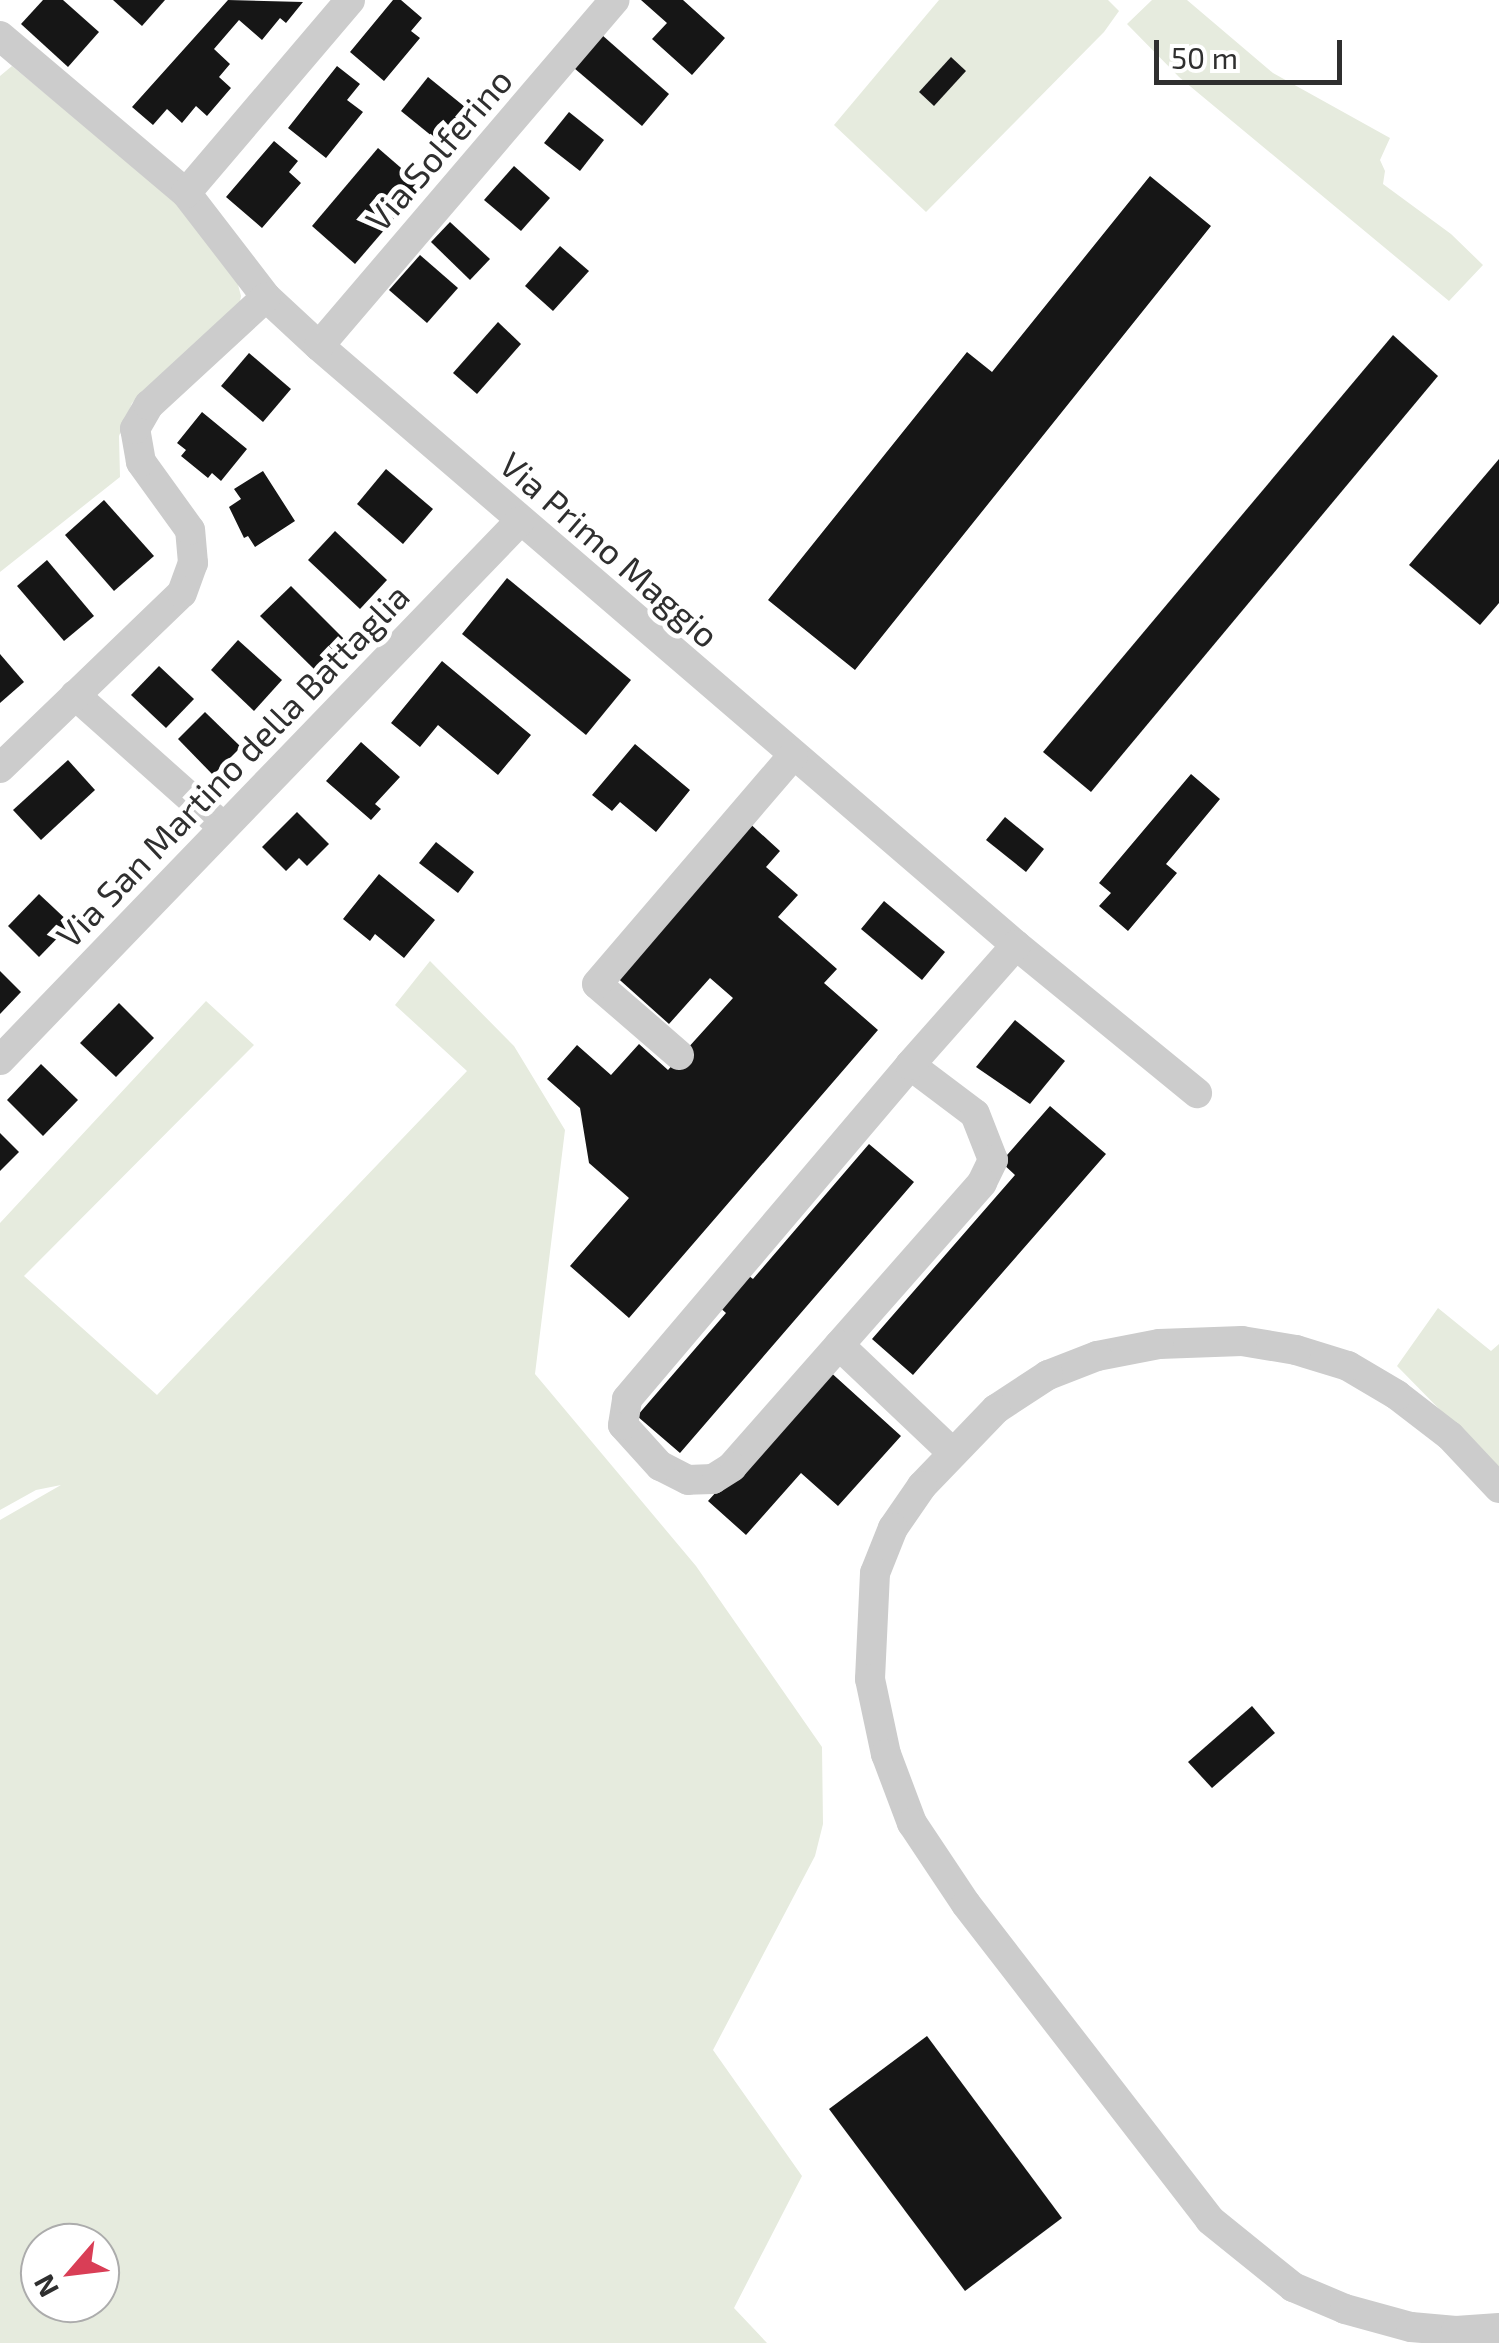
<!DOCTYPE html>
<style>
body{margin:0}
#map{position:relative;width:1499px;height:2343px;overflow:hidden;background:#fff;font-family:"Exo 2",sans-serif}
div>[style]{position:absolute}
.green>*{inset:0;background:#e6ebde}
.building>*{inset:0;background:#161616}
.minor>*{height:30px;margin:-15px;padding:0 15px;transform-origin:15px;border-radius:15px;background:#ccc}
span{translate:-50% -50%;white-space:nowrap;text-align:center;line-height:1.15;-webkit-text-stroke:10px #fff;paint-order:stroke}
.street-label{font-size:35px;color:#2f2f2f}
.north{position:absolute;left:20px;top:2223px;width:100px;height:100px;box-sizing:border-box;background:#fff;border:2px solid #acacac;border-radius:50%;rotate:242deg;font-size:28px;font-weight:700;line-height:40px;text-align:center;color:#2f2f2f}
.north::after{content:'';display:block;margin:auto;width:35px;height:45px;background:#d93e56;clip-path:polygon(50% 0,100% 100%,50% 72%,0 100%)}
.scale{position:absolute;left:1154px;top:40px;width:188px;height:45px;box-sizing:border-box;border:5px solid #2f2f2f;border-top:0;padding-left:12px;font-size:30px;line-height:35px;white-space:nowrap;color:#2f2f2f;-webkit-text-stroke:8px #fff;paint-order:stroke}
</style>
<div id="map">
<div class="green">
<div style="clip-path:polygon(939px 0,1108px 0,1119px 11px,1104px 32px,926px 212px,834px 125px)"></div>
<div style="clip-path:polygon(1152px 0,1187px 0,1273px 73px,1390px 138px,1380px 160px,1385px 171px,1383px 184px,1451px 234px,1483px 265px,1449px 301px,1179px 77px,1127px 24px)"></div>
<div style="clip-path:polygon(12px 66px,182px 206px,236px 277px,241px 296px,238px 313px,132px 403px,119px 436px,120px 477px,0 572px,0 76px)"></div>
<div style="clip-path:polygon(evenodd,430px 961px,514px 1046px,565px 1130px,535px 1374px,696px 1566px,822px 1747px,823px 1824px,815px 1856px,713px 2050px,802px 2176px,734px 2308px,767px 2343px,0 2343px,0 1520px,61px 1485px,36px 1490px,0 1510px,0 1223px,206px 1001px,254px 1045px,24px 1276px,157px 1395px,467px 1071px,395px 1005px,430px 961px,40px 2243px,100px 2243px,100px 2303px,40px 2303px,40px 2243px)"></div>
<div style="clip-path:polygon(1438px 1308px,1491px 1351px,1499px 1344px,1499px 1470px,1397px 1366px)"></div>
</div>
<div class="building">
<div style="clip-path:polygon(43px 0,63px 0,99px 32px,68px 67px,21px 24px)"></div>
<div style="clip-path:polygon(113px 0,165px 0,142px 26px)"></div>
<div style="clip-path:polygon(228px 0,303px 2px,286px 23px,280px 18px,262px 40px,239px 20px,214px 49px,230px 64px,219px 77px,231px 88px,207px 116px,196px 106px,182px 123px,167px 109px,153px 125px,132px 107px)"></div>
<div style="clip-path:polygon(393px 0,401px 0,422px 18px,411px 31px,420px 38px,384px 81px,350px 52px)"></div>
<div style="clip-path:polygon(641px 0,683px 0,725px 38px,692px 75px,652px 39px,667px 23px)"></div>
<div style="clip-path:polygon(602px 35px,669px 94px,642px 126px,574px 68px)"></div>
<div style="clip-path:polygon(951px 57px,966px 71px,934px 106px,919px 92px)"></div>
<div style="clip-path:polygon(337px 66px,360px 84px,347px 100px,363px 112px,326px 158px,288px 128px)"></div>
<div style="clip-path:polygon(428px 77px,465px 107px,438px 141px,401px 111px)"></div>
<div style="clip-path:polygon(569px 112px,604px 140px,580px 171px,544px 143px)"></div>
<div style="clip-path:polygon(274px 141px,298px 161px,289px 172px,301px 183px,262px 228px,226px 197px)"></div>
<div style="clip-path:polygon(378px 148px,422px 186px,355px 264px,312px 226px)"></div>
<div style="clip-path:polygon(514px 166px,550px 198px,521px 231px,484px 200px)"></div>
<div style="clip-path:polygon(1150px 176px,1211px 226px,855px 670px,768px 600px,967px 352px,992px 372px)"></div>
<div style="clip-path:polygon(450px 222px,490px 259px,470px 280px,431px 242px)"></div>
<div style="clip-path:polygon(560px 246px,589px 271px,553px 311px,525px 286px)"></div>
<div style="clip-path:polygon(420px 255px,458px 288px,427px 323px,389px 290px)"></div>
<div style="clip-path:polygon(498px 322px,521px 344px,477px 394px,453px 373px)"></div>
<div style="clip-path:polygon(1393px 335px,1438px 376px,1091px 792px,1043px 752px)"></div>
<div style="clip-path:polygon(249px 353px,291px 389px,263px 422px,221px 386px)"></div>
<div style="clip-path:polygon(202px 412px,247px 449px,221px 481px,212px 473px,208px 478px,181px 456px,186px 450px,177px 443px)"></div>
<div style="clip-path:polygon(1499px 459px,1499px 603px,1480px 625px,1409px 565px)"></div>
<div style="clip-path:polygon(386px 469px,433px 509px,403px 544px,357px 504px)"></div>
<div style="clip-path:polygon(263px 471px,295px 521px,255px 547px,248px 536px,244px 538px,229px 507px,241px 499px,234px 489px)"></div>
<div style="clip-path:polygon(104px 500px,154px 556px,114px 591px,65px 535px)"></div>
<div style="clip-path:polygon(335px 531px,387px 580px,360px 609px,308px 560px)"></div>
<div style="clip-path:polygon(47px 560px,94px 616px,64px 641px,17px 586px)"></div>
<div style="clip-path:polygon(507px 578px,631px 680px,586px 735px,462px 634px)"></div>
<div style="clip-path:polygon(291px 586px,344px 639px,314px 669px,260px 616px)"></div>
<div style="clip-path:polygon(238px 640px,282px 680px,254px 711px,211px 670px)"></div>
<div style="clip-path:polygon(0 654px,24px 682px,0 703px)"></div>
<div style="clip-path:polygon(442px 661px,531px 735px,498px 775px,438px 725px,420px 747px,391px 723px)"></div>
<div style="clip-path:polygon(159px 666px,194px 699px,166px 728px,131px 695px)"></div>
<div style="clip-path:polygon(205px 712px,241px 747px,213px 775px,178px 739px)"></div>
<div style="clip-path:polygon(361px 742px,400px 777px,375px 804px,381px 809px,371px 820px,326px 781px)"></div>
<div style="clip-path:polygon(635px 744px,690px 790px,656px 832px,620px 802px,612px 811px,592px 795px)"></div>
<div style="clip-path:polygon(68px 760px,95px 790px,41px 840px,13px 810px)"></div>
<div style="clip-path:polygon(1191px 774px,1220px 799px,1166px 864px,1177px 873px,1128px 931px,1099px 906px,1111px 893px,1099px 883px)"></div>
<div style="clip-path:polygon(297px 812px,329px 844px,307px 866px,299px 858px,286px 871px,262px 847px)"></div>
<div style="clip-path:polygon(1005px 817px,1044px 849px,1026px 872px,986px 840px)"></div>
<div style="clip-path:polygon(746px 820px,780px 851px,766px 867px,798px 895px,778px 917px,837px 969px,824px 983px,878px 1030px,629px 1318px,570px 1266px,629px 1198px,589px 1163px,580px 1108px,547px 1079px,577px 1045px,611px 1075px,639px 1044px,668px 1070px,733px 998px,710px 978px,669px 1024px,612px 973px)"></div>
<div style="clip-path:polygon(436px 842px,474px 872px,458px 893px,419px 863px)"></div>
<div style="clip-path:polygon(379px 874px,435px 920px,404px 958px,375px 934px,370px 941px,343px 919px)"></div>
<div style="clip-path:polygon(39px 894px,71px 924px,39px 957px,8px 926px)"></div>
<div style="clip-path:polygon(884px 901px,945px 952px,922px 980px,861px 929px)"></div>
<div style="clip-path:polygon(0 971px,21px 992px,0 1014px)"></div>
<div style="clip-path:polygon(119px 1003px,154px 1038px,116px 1077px,80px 1043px)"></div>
<div style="clip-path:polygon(1015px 1020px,1065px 1061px,1030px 1104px,976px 1067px)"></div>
<div style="clip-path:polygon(41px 1064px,78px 1100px,43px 1136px,7px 1100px)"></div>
<div style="clip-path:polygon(1050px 1106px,1106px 1154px,913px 1375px,872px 1339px,1015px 1175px,1001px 1162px)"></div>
<div style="clip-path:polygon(0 1133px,19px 1152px,0 1171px)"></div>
<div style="clip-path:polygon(869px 1144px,914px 1182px,680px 1453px,637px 1416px,726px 1313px,717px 1305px,745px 1273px,753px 1279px)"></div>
<div style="clip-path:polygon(827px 1369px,901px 1436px,838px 1506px,801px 1473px,746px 1535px,708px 1501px)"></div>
<div style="clip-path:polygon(1252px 1706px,1275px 1733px,1212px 1788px,1188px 1762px)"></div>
<div style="clip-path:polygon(927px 2036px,1062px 2218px,965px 2291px,829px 2109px)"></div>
</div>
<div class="minor">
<div style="left:0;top:36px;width:243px;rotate:40.2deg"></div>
<div style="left:186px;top:193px;width:131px;rotate:52.4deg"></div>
<div style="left:266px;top:297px;width:72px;rotate:42.8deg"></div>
<div style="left:319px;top:346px;width:919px;rotate:40.68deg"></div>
<div style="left:1016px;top:945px;width:234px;rotate:39.3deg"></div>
<div style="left:186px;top:193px;width:253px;rotate:-49.6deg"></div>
<div style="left:319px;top:346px;width:455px;rotate:-49.5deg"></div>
<div style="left:75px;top:695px;width:197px;rotate:41.7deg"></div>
<div style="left:0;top:768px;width:252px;rotate:-43.9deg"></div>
<div style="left:182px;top:593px;width:32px;rotate:-70deg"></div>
<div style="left:193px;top:563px;width:33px;rotate:-95deg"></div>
<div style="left:190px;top:530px;width:84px;rotate:-125.8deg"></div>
<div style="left:141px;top:462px;width:34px;rotate:-100deg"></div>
<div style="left:135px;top:429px;width:28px;rotate:-60deg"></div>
<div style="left:149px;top:405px;width:159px;rotate:-42.7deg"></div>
<div style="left:679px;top:1055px;width:108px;rotate:-139.1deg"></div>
<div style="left:597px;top:984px;width:301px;rotate:-49.4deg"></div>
<div style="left:0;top:1060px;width:748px;rotate:-46.03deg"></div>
<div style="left:910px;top:1065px;width:81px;rotate:37deg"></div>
<div style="left:975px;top:1114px;width:49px;rotate:68.6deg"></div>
<div style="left:993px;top:1160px;width:25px;rotate:116deg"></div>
<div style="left:982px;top:1183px;width:378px;rotate:131.4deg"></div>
<div style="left:732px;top:1467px;width:22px;rotate:148deg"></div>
<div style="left:713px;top:1479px;width:25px;rotate:178deg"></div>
<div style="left:688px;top:1480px;width:31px;rotate:-153deg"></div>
<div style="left:660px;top:1466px;width:55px;rotate:-132.1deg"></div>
<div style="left:623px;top:1425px;width:26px;rotate:-81deg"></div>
<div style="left:627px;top:1399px;width:438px;rotate:-49.7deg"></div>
<div style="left:910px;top:1065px;width:160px;rotate:-48.5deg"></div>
<div style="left:839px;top:1345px;width:157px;rotate:43.5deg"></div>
<div style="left:1499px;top:1488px;width:71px;rotate:-133.3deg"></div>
<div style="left:1450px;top:1436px;width:67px;rotate:-142.3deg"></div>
<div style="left:1397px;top:1395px;width:57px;rotate:-149.4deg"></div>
<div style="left:1348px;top:1366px;width:54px;rotate:-162.9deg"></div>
<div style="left:1296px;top:1350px;width:55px;rotate:-170.5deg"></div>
<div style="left:1242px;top:1341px;width:83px;rotate:177.9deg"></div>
<div style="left:1159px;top:1344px;width:63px;rotate:169deg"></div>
<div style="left:1097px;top:1356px;width:53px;rotate:158.8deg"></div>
<div style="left:1048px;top:1375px;width:62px;rotate:146.8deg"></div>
<div style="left:996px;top:1409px;width:107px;rotate:133.9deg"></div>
<div style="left:922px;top:1486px;width:51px;rotate:124.6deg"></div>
<div style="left:893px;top:1528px;width:48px;rotate:111.8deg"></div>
<div style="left:875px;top:1573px;width:106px;rotate:92.7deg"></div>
<div style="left:870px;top:1679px;width:77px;rotate:78deg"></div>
<div style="left:886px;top:1754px;width:74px;rotate:69.4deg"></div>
<div style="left:912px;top:1823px;width:97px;rotate:56.3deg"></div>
<div style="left:966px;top:1904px;width:399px;rotate:52.3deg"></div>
<div style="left:1210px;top:2220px;width:107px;rotate:38.9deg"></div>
<div style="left:1293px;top:2287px;width:56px;rotate:22.9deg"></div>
<div style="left:1345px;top:2309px;width:68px;rotate:15.3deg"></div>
<div style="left:1411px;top:2327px;width:45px;rotate:5.1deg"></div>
<div style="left:1456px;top:2331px;width:43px;rotate:-4deg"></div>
</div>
<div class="street-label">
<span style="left:438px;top:149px;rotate:-49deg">Via Solferino</span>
<span style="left:610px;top:549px;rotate:41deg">Via Primo Maggio</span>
<span style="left:232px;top:765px;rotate:-46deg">Via San Martino della Battaglia</span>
</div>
<div class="north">N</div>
<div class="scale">50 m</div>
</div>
